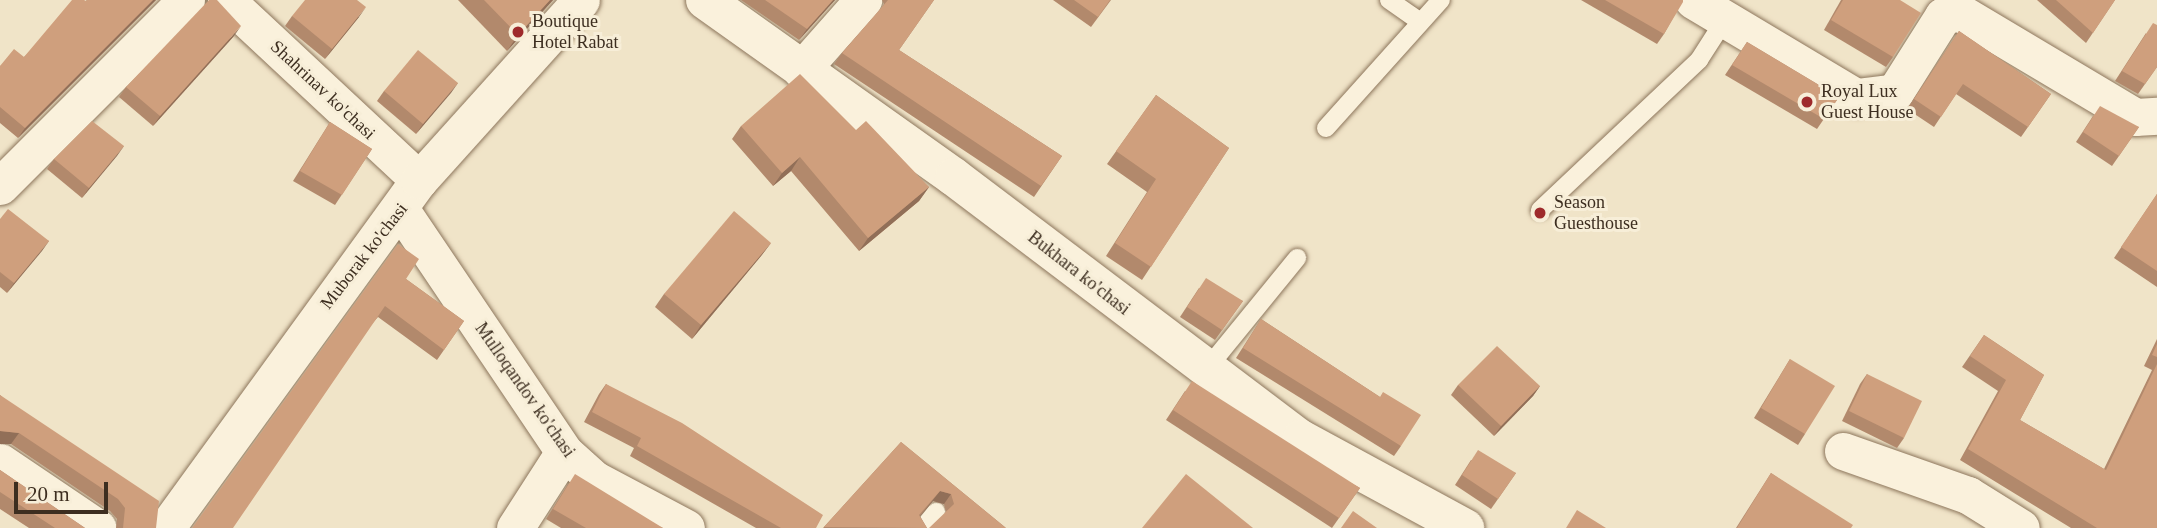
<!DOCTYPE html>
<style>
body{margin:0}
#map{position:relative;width:2157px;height:528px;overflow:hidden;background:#f0e4c8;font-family:Georgia,serif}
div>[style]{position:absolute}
.roads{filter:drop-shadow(0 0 2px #8d765c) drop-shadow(0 0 2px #8d765c)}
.lane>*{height:18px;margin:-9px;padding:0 9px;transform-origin:9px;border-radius:9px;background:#faf1dc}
.street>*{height:37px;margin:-18.5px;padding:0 18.5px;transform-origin:18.5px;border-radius:18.5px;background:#faf1dc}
.secondary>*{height:38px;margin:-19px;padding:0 19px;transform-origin:19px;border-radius:19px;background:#faf1dc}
.wall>*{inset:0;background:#b2896c}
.shaded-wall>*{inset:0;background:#916f58}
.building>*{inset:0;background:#cf9f7d}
.dots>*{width:19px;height:19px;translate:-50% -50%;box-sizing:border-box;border:4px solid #f7eed8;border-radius:50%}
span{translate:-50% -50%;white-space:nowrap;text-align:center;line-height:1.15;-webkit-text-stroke:6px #f7eed8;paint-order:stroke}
.poi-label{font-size:18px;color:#3d2e20}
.left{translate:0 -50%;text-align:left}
.street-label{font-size:18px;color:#3d2e20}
.scale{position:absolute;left:14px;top:482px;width:94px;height:32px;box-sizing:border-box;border:4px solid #3d2e20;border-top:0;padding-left:9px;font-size:21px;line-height:24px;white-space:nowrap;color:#3d2e20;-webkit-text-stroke:5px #f7eed8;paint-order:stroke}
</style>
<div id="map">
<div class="roads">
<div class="lane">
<div style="left:1389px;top:0;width:37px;rotate:35deg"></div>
<div style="left:1326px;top:128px;width:172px;rotate:-48.1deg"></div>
<div style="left:1540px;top:210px;width:219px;rotate:-43.3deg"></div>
<div style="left:1699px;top:60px;width:50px;rotate:-57.3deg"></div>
<div style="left:1205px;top:371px;width:146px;rotate:-50.8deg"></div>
<div style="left:923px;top:528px;width:21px;rotate:-51deg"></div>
</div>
<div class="street">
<div style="left:226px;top:0;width:264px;rotate:43deg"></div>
<div style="left:1693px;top:0;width:190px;rotate:30.8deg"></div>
<div style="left:1856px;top:97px;width:39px;rotate:-7deg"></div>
<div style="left:1895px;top:92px;width:90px;rotate:-57.7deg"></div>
<div style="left:1943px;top:16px;width:16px;rotate:-14deg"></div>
<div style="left:1959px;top:12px;width:205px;rotate:30.8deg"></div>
<div style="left:2135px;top:117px;width:22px;rotate:-3deg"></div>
<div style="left:801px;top:70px;width:94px;rotate:-48.5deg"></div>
<div style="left:0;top:186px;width:263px;rotate:-45deg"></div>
<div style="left:401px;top:210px;width:292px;rotate:56deg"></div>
<div style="left:564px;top:452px;width:40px;rotate:42deg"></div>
<div style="left:594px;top:479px;width:104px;rotate:28deg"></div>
<div style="left:1843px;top:451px;width:133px;rotate:19.4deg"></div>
<div style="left:1968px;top:495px;width:62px;rotate:31.9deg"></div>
<div style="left:0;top:462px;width:118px;rotate:34deg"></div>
<div style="left:166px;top:528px;width:430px;rotate:-54deg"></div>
<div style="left:419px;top:180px;width:242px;rotate:-48deg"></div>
<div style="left:515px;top:528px;width:90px;rotate:-57.2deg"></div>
</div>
<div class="secondary">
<div style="left:705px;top:0;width:305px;rotate:35.4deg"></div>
<div style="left:954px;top:177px;width:435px;rotate:37.1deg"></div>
<div style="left:1301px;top:439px;width:187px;rotate:28.5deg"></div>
</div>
</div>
<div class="wall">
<div style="clip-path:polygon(87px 0,156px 0,18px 138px,0 123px,0 66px,24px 57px)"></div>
<div style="clip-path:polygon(458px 0,553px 0,507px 51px)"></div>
<div style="clip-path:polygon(741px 0,835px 0,799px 40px)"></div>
<div style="clip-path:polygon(882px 0,934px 0,899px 50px,1062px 156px,1034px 197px,834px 64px,842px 53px,881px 9px,884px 4px)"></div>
<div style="clip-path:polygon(1053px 0,1111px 0,1091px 27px)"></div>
<div style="clip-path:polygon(1581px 0,1683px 0,1664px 34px,1657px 44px)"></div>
<div style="clip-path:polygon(1841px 0,1900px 0,1893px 57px,1886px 67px,1824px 30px)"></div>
<div style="clip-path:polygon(2037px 0,2115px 0,2086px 43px)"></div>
<div style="clip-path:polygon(292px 16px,359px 17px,325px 59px,285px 26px)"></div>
<div style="clip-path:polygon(1959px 31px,2051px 94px,2021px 137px,1956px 94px,1934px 127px,1907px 109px)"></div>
<div style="clip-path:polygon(2146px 33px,2157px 67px,2138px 94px,2115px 81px)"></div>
<div style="clip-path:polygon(234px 36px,153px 126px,119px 97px,126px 87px)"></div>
<div style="clip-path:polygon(1747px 42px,1839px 97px,1817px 129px,1725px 75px)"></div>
<div style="clip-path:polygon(458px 83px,416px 134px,377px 101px,384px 91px)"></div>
<div style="clip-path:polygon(1156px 95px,1229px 148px,1142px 280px,1106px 256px,1147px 192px,1107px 164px)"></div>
<div style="clip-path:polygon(2093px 116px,2139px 127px,2112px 166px,2076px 142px)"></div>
<div style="clip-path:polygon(330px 122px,372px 149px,335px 205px,293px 181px)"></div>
<div style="clip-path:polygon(741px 126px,856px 130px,929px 187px,919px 201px,859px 251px,791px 171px,773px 186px,732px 139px)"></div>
<div style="clip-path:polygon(124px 146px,82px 198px,47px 169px,54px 159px)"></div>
<div style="clip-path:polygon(2157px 194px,2157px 287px,2114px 258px)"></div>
<div style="clip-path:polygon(0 219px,49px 241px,7px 293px,0 287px)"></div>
<div style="clip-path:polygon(771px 243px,761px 256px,692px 339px,655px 307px,664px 294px)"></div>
<div style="clip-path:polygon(406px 279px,464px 321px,437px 360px,378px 317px,192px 528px)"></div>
<div style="clip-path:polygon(1199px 288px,1243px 301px,1215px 340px,1180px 317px)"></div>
<div style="clip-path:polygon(1261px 319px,1380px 397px,1401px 446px,1394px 456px,1236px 358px)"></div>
<div style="clip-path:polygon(1984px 335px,2044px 375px,2020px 420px,2104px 469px,2152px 370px,2144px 366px,2157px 339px,2157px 528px,2071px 528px,1960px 460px,1998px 391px,1962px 367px)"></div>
<div style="clip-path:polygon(1790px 359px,1805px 434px,1798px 445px,1754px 418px)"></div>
<div style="clip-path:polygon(1867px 374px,1904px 438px,1897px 448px,1842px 421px,1860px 384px)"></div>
<div style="clip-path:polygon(606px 384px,816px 528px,756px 528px,630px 456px,634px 448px,584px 422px,599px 394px)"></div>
<div style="clip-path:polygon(1458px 385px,1540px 386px,1533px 396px,1494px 436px,1451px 395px)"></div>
<div style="clip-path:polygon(1185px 391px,1360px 488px,1332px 528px,1166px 420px)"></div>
<div style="clip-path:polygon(0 395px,156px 528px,116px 528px,117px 519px,110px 511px,11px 444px,0 444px)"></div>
<div style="clip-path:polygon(901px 442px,1006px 528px,946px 512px,944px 504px,933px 501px,920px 516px,927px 528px,823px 528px)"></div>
<div style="clip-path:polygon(1471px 460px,1516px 473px,1491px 509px,1455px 485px)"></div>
<div style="clip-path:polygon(0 470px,85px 528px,29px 528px,0 509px)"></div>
<div style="clip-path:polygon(1771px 473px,1851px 528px,1736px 528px)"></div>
<div style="clip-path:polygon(568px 484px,663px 528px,561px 528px,546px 519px)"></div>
</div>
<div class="shaded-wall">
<div style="clip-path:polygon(153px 0,156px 0,18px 138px,25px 128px)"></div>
<div style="clip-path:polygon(550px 0,553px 0,507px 51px,518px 35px)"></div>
<div style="clip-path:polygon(833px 0,835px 0,799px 40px,807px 29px)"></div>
<div style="clip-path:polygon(366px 7px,359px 17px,325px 59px,332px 49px)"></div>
<div style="clip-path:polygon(241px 26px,234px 36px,153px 126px,160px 116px)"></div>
<div style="clip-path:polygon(458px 83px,451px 93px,416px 134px,423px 124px)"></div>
<div style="clip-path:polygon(124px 146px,117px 156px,82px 198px,89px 188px)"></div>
<div style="clip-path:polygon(800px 157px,791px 171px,773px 186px,782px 173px)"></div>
<div style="clip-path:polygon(929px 187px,919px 201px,859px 251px,868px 238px)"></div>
<div style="clip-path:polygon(49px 241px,42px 251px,7px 293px,14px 283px)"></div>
<div style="clip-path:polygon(771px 243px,761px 256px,692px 339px,701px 325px)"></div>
<div style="clip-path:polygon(1540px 386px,1533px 396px,1494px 436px,1501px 426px)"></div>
<div style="clip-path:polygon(0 431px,19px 433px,11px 444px,0 444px)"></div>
<div style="clip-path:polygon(940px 491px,951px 494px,944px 504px,933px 501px,912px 526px)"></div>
</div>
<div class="building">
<div style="clip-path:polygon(72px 0,84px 0,86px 1px,87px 0,153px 0,25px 128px,0 107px,0 66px,14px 49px,24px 57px)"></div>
<div style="clip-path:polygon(209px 0,217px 0,241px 26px,160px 116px,126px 87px)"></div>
<div style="clip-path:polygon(305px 0,357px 0,366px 7px,332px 49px,292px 16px)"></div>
<div style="clip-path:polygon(484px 0,550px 0,518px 35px)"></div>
<div style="clip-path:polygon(765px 0,833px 0,807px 29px)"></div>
<div style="clip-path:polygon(888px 0,934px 0,899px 50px,1062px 156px,1041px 186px,842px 53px)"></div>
<div style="clip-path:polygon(1074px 0,1110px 0,1098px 17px)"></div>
<div style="clip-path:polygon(1605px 0,1683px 0,1683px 2px,1664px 34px)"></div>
<div style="clip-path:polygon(1843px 0,1900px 0,1921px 13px,1893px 57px,1831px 20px)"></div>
<div style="clip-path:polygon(2056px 0,2115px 0,2093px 33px)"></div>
<div style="clip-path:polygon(2153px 23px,2157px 25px,2157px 67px,2145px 84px,2122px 71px)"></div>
<div style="clip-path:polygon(1959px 31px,2051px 94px,2028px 127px,1963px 84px,1941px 117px,1914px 99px)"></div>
<div style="clip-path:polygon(1747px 42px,1839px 97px,1824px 119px,1732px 65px)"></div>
<div style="clip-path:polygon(418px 50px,458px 83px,423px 124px,384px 91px)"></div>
<div style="clip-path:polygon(800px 74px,856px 130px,866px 121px,929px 187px,868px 238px,800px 157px,782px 173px,741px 126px)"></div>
<div style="clip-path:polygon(1156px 95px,1229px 148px,1151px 267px,1115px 243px,1156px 179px,1116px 151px)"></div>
<div style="clip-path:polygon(2100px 106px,2139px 127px,2119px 156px,2083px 132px)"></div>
<div style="clip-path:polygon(92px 121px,124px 146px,89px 188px,54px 159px)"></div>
<div style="clip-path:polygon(330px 122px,372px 149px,342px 195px,300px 171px)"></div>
<div style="clip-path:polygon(2157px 194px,2157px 271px,2121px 247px)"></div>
<div style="clip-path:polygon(8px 209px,49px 241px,14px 283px,0 272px,0 219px)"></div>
<div style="clip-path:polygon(734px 211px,771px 243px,701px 325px,664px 294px)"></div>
<div style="clip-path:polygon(398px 244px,419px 259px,406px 279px,464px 321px,444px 350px,385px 306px,233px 528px,192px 528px)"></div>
<div style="clip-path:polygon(1206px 278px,1243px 301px,1222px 330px,1187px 307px)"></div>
<div style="clip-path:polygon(1261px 319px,1380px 397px,1383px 392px,1421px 415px,1401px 446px,1243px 348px)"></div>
<div style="clip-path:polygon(1984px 335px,2044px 375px,2020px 420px,2106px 470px,2157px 364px,2157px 528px,2097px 528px,1968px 449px,2006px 380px,1970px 356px)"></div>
<div style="clip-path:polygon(2157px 344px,2157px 357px,2152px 355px)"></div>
<div style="clip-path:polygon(1497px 346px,1540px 386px,1501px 426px,1458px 385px)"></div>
<div style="clip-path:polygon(1790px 359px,1835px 386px,1805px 434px,1761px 408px)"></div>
<div style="clip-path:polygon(1867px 374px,1922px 401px,1904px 438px,1849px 411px)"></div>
<div style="clip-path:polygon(1192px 381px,1360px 488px,1339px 518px,1173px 410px)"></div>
<div style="clip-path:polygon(606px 384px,682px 423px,823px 515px,816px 528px,781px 528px,637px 446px,641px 438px,592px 412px)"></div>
<div style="clip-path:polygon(0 395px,159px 501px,156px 528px,123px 528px,125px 508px,118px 499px,19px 433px,0 431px)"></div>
<div style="clip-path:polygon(901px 442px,1006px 528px,929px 528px,954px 504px,951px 494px,940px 491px,919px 515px,927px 528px,824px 527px)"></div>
<div style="clip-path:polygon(1478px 450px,1516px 473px,1498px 499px,1462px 475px)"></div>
<div style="clip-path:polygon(0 470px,85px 528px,55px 528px,0 492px)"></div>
<div style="clip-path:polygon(1771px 473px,1853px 525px,1851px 528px,1737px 528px)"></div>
<div style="clip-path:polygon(575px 474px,663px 528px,586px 528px,553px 509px)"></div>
<div style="clip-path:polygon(1186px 474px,1253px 528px,1142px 528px)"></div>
<div style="clip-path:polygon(1577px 510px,1606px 528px,1566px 528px)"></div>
<div style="clip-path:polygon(1353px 511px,1377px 528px,1341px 528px)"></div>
</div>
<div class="dots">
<div style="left:518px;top:32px;background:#9e2a2b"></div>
<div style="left:1807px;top:102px;background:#9e2a2b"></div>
<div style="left:1540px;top:213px;background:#9e2a2b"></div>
</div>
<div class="poi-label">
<span class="left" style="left:532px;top:32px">Boutique<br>Hotel Rabat</span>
<span class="left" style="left:1821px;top:102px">Royal Lux<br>Guest House</span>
<span class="left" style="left:1554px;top:213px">Season<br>Guesthouse</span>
</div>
<div class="street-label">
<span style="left:323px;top:90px;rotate:43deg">Shahrinav ko'chasi</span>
<span style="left:364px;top:256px;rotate:-52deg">Muborak ko'chasi</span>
<span style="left:1079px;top:273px;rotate:38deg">Bukhara ko'chasi</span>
<span style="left:525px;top:390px;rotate:55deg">Mulloqandov ko'chasi</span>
</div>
<div class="scale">20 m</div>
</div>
